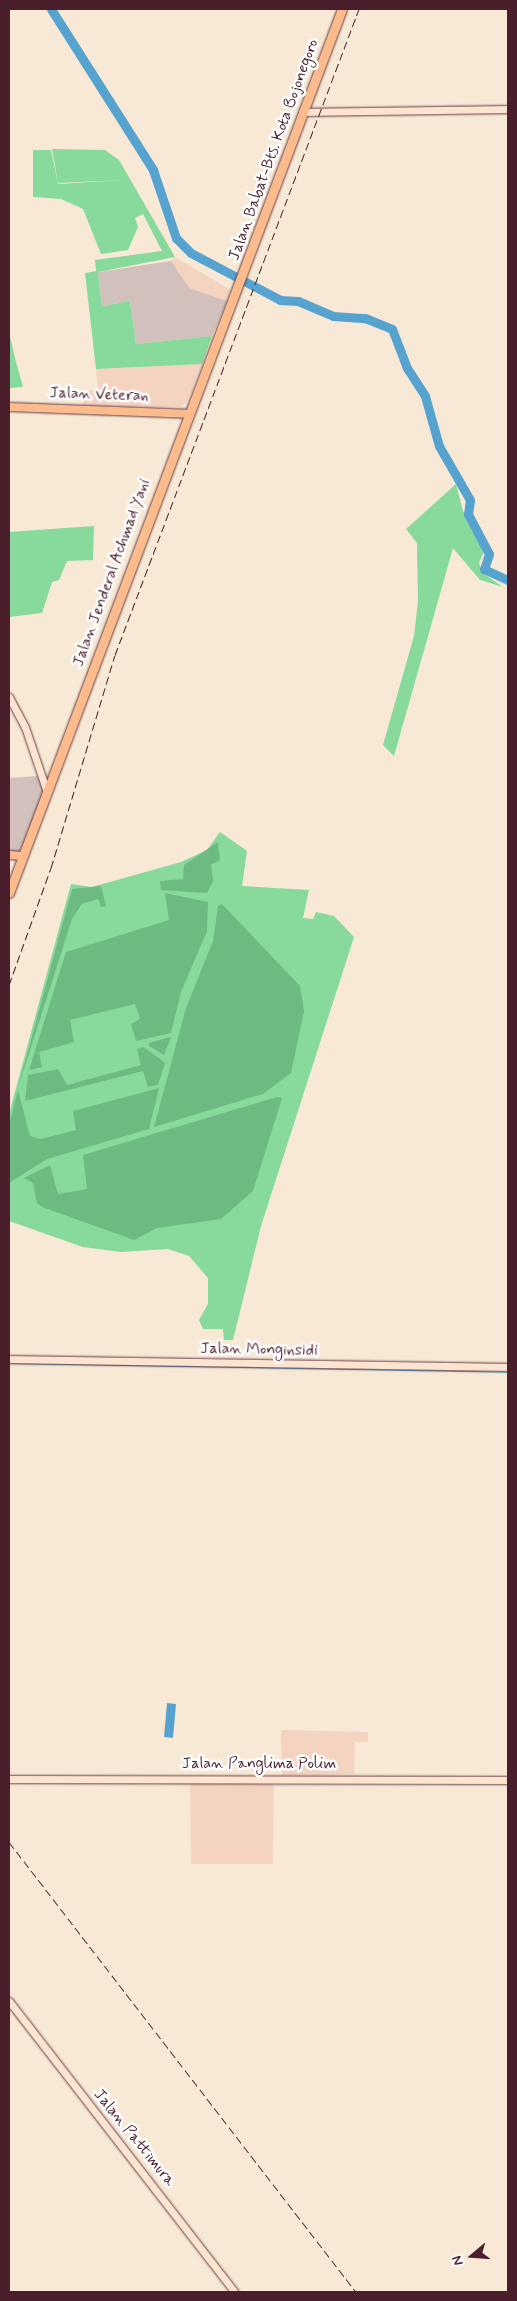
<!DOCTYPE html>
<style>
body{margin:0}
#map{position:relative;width:517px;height:2301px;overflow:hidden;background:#f7e9d6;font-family:Mynerve,sans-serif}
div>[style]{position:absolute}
.built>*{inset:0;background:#f5d3c1}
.industrial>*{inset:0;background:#d1c0bc}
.green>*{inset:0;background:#87da9b}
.forest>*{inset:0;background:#6dba83}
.water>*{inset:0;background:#57a3cf}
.stream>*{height:1px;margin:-0.5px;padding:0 0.5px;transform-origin:0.5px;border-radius:0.5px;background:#57a3cf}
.river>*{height:9px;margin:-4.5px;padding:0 4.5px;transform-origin:4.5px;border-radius:4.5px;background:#57a3cf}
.roads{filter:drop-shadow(0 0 1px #643d45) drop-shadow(0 0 1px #643d45)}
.secondary>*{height:7px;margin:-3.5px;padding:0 3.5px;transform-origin:3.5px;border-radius:3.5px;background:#fde4d1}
.primary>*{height:8px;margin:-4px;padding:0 4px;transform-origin:4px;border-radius:4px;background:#fbbb8c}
.highway>*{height:9px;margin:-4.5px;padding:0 4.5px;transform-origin:4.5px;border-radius:4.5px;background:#fbbb8c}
.rail>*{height:1px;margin-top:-0.5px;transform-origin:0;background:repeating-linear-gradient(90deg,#4a1f2b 0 8px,transparent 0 12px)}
span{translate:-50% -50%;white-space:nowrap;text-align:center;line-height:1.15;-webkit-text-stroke:5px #fff;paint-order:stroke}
.street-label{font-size:16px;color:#4a1f2b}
.frame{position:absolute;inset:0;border:10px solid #4a1f2b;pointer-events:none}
.north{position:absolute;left:447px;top:2231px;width:50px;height:50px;-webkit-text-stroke:4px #fff;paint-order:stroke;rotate:252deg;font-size:14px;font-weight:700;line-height:20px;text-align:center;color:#4a1f2b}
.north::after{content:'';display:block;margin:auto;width:18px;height:22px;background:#4a1f2b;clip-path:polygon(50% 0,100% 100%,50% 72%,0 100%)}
</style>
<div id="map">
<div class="built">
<div style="clip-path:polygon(175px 257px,231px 290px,227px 301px,188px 288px,171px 261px)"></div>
<div style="clip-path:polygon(202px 364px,189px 399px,181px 407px,83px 406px,83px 390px,98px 390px,96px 369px)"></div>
<div style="clip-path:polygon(281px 1730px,368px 1732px,368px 1742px,355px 1742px,354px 1774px,282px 1775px)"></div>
<div style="clip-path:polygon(274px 1782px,273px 1864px,191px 1864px,190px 1783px)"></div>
</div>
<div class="industrial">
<div style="clip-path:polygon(171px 261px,189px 288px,227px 301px,212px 336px,136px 344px,130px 301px,102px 306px,98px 272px)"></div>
<div style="clip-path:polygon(37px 776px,47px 792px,23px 856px,9px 856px,9px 778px)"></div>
</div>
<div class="green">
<div style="clip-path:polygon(52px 149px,105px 150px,119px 160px,175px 257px,98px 272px,102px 306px,130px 301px,136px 344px,212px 336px,202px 364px,96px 369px,85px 273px,96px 271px,95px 260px,162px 251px,143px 214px,135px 218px,138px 227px,128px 250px,101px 254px,83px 209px,61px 199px,33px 197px,33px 150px,51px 150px,58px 184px,126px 180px,58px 183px)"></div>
<div style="clip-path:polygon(9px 332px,16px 362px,23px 387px,9px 388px)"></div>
<div style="clip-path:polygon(456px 484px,463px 511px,484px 551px,479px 563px,483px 573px,503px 587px,480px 580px,453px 548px,394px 756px,383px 745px,414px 636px,418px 601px,417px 543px,406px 529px)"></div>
<div style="clip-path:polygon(94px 526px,93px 560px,67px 561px,59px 580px,52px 582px,42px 613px,9px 617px,9px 532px)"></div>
<div style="clip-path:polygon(220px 832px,247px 851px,242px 886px,309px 890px,303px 918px,313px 919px,316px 912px,334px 916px,354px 937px,261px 1226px,233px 1340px,224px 1340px,223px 1329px,203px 1329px,199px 1320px,208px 1304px,208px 1278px,189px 1256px,168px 1249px,121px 1252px,83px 1247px,9px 1221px,9px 1114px,71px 884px,92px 887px,181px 862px,207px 850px)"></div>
</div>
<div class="forest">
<div style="clip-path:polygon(218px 842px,220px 860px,211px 865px,213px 881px,207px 893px,161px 890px,160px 881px,183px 879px,184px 865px)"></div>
<div style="clip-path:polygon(101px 886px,106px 906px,101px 907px,98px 899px,82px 904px,72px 919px,18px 1088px,72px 889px)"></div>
<div style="clip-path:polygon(165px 893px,208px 902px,207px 931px,181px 992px,171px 1033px,136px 1041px,131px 1024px,140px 1019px,135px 1004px,70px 1020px,74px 1042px,39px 1052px,42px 1067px,29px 1070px,66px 952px,169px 920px)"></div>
<div style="clip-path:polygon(222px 904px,300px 986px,304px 1011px,291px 1073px,263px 1094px,154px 1127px,186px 1008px,213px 941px,218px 906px)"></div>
<div style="clip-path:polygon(171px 1037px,164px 1055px,149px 1046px,149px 1043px)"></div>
<div style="clip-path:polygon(144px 1047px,165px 1063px,158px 1085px,148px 1087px,143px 1071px,25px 1101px,28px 1075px,58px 1069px,67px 1085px,141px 1065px,137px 1049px)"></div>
<div style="clip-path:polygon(159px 1088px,149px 1129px,47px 1159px,9px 1183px,9px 1125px,18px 1090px,30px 1136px,41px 1139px,76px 1130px,73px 1111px)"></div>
<div style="clip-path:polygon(277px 1097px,282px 1098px,253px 1191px,221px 1219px,157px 1228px,134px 1240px,42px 1207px,37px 1203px,33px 1183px,24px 1178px,50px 1165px,58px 1194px,87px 1189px,83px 1155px)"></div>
</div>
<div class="water">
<div style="clip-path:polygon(167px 1703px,176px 1704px,173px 1738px,164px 1737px)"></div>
</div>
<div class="stream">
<div style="left:9px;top:1363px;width:499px;rotate:1deg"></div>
</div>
<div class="river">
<div style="left:51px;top:9px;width:191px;rotate:57.6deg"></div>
<div style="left:153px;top:170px;width:72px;rotate:71.3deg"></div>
<div style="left:176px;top:238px;width:21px;rotate:45deg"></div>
<div style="left:191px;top:253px;width:101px;rotate:27.8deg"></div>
<div style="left:280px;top:300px;width:18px;rotate:3deg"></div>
<div style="left:298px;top:301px;width:38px;rotate:23deg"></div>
<div style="left:333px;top:316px;width:32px;rotate:4deg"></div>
<div style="left:365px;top:318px;width:29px;rotate:22deg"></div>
<div style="left:392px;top:329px;width:42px;rotate:69deg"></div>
<div style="left:407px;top:368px;width:33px;rotate:57deg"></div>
<div style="left:425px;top:396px;width:52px;rotate:74.4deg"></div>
<div style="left:439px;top:446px;width:62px;rotate:60.1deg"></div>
<div style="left:470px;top:500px;width:14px;rotate:98deg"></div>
<div style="left:468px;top:514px;width:45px;rotate:62.3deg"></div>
<div style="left:489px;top:554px;width:16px;rotate:108deg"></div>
<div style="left:484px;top:569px;width:26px;rotate:25deg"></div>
</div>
<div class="roads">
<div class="secondary">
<div style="left:302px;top:112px;width:206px;rotate:-0.8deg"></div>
<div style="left:9px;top:697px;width:34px;rotate:62deg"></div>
<div style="left:25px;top:727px;width:69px;rotate:71.3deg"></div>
<div style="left:9px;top:1359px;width:499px;rotate:0.9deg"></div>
<div style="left:9px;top:1779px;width:499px;rotate:0.1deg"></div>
<div style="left:9px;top:2001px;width:368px;rotate:52.2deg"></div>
</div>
<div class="primary">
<div style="left:9px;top:407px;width:179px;rotate:2.2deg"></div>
<div style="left:9px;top:855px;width:14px;rotate:4deg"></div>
</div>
<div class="highway">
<div style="left:9px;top:893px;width:945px;rotate:-69.36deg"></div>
</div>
</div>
<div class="rail">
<div style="left:9px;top:985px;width:124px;rotate:-70.3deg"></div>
<div style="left:51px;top:868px;width:222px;rotate:-73.3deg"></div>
<div style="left:115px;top:655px;width:691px;rotate:-69.31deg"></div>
<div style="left:9px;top:1842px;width:568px;rotate:52.36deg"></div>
</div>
<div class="street-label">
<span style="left:274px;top:150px;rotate:-70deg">Jalan Babat-Bts. Kota Bojonegoro</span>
<span style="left:99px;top:395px;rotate:2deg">Jalan Veteran</span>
<span style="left:112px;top:573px;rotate:-70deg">Jalan Jenderal Achmad Yani</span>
<span style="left:259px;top:1350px;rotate:1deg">Jalan Monginsidi</span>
<span style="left:259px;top:1764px">Jalan Panglima Polim</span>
<span style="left:134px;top:2138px;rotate:51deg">Jalan Pattimura</span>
</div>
<div class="frame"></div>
<div class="north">N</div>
</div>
